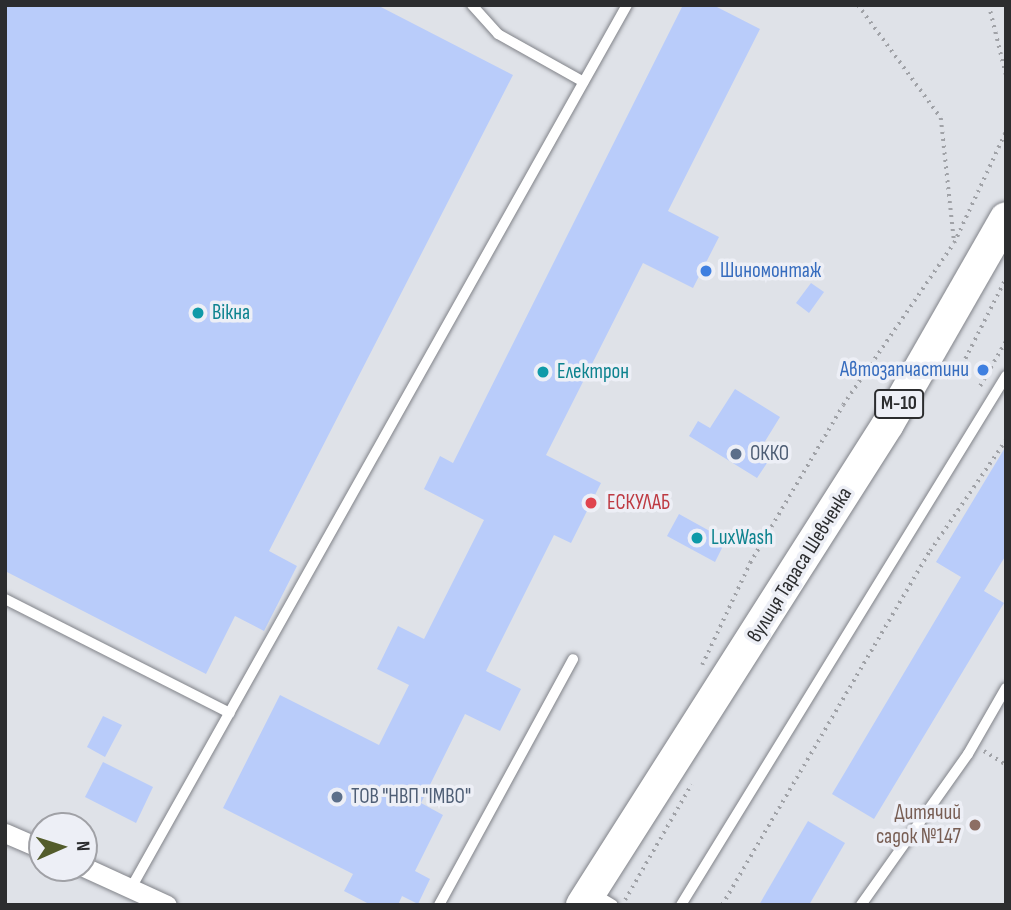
<!DOCTYPE html>
<meta charset="utf-8">
<style>
body{margin:0}
#map{position:relative;width:1011px;height:910px;overflow:hidden;background:#dfe2e8;font-family:"Sofia Sans Condensed",sans-serif}
div>[style]{position:absolute}
.building>*{inset:0;background:#b9ccfa}
.path>*{height:3.5px;margin-top:-1.75px;transform-origin:0;background:repeating-linear-gradient(90deg,#a0a2a7 0 2px,transparent 0 7px)}
.roads{filter:drop-shadow(0 0 2px #818389) drop-shadow(0 0 2px #818389)}
.service>*{height:10px;margin:-5px;padding:0 5px;transform-origin:5px;border-radius:5px;background:#fff}
.minor>*{height:19px;margin:-9.5px;padding:0 9.5px;transform-origin:9.5px;border-radius:9.5px;background:#fff}
.primary>*{height:32px;margin:-16px;padding:0 16px;transform-origin:16px;border-radius:16px;background:#fff}
.dots>*{width:19px;height:19px;translate:-50% -50%;box-sizing:border-box;border:4px solid #edeff6;border-radius:50%}
span{translate:-50% -50%;white-space:nowrap;text-align:center;line-height:1.15;-webkit-text-stroke:7px #edeff6;paint-order:stroke}
.shield-label span{padding:2px 5px;background:#edeff6;border:2px solid;border-radius:5px;-webkit-text-stroke-width:0}
.shield-label{font-size:19px;color:#2c2d2f;font-weight:700}
.shop-label{font-size:21px;color:#366cbe}
.left{translate:0 -50%;text-align:left}
.right{translate:-100% -50%;text-align:right}
.culture-label{font-size:21px;color:#0d838f}
.service-label{font-size:21px;color:#4e5e75}
.health-label{font-size:21px;color:#be3a42}
.street-label{font-size:21px;color:#2c2d2f}
.education-label{font-size:21px;color:#785e54}
.frame{position:absolute;inset:0;border:7px solid #2c2d2f;pointer-events:none}
.north{position:absolute;left:28px;top:812px;width:70px;height:70px;box-sizing:border-box;background:#edeff6;border:2px solid #a0a1a6;border-radius:50%;rotate:87deg;font-size:19px;font-weight:700;line-height:28px;text-align:center;color:#2c2d2f}
.north::after{content:'';display:block;margin:auto;width:24px;height:32px;background:#535c2b;clip-path:polygon(50% 0,100% 100%,50% 72%,0 100%)}
</style>
<div id="map">
<div class="building">
<div style="clip-path:polygon(5px 5px,377px 5px,513px 75px,269px 551px,297px 566px,264px 631px,235px 616px,206px 674px,5px 571px)"></div>
<div style="clip-path:polygon(683px 5px,713px 5px,760px 29px,668px 211px,719px 237px,693px 288px,643px 263px,546px 455px,601px 483px,571px 543px,554px 535px,486px 671px,521px 689px,500px 731px,465px 714px,421px 803px,443px 815px,415px 871px,430px 879px,418px 904px,402px 896px,398px 905px,371px 905px,344px 891px,353px 874px,223px 808px,280px 695px,379px 745px,409px 685px,377px 669px,398px 626px,424px 639px,484px 520px,424px 489px,440px 456px,453px 463px)"></div>
<div style="clip-path:polygon(811px 283px,824px 292px,809px 313px,796px 303px)"></div>
<div style="clip-path:polygon(735px 389px,780px 417px,756px 456px,767px 463px,757px 478px,689px 436px,698px 421px,710px 428px)"></div>
<div style="clip-path:polygon(1006px 446px,1006px 555px,984px 591px,1004px 603px,874px 819px,832px 794px,961px 577px,936px 562px)"></div>
<div style="clip-path:polygon(679px 514px,726px 540px,715px 562px,667px 536px)"></div>
<div style="clip-path:polygon(103px 716px,122px 725px,105px 757px,87px 747px)"></div>
<div style="clip-path:polygon(103px 762px,153px 787px,136px 823px,85px 797px)"></div>
<div style="clip-path:polygon(808px 821px,845px 843px,809px 905px,759px 905px)"></div>
</div>
<div class="path">
<div style="left:858px;top:5px;width:140px;rotate:53.7deg"></div>
<div style="left:941px;top:118px;width:123px;rotate:83.9deg"></div>
<div style="left:989px;top:5px;width:72px;rotate:76.3deg"></div>
<div style="left:946px;top:378px;width:21px;rotate:-39deg"></div>
<div style="left:962px;top:365px;width:97px;rotate:-63.2deg"></div>
<div style="left:980px;top:386px;width:52px;rotate:-60deg"></div>
<div style="left:702px;top:665px;width:113px;rotate:-64.8deg"></div>
<div style="left:750px;top:563px;width:183px;rotate:-59.5deg"></div>
<div style="left:843px;top:405px;width:196px;rotate:-55.6deg"></div>
<div style="left:954px;top:243px;width:123px;rotate:-65.1deg"></div>
<div style="left:984px;top:751px;width:26px;rotate:32deg"></div>
<div style="left:50px;top:868px;width:19px;rotate:25deg"></div>
<div style="left:625px;top:900px;width:133px;rotate:-60.1deg"></div>
<div style="left:722px;top:905px;width:411px;rotate:-59.6deg"></div>
<div style="left:930px;top:551px;width:135px;rotate:-55.6deg"></div>
</div>
<div class="roads">
<div class="service">
<div style="left:472px;top:5px;width:39px;rotate:48deg"></div>
<div style="left:498px;top:34px;width:98px;rotate:29.2deg"></div>
<div style="left:5px;top:599px;width:252px;rotate:26.9deg"></div>
<div style="left:131px;top:888px;width:1013px;rotate:-60.68deg"></div>
<div style="left:593px;top:893px;width:23px;rotate:31deg"></div>
<div style="left:439px;top:905px;width:280px;rotate:-61.4deg"></div>
<div style="left:681px;top:905px;width:621px;rotate:-58.43deg"></div>
<div style="left:861px;top:905px;width:185px;rotate:-54.7deg"></div>
<div style="left:968px;top:754px;width:76px;rotate:-60.1deg"></div>
</div>
<div class="minor">
<div style="left:5px;top:833px;width:40px;rotate:23.4deg"></div>
<div style="left:84px;top:867px;width:91px;rotate:24.6deg"></div>
</div>
<div class="primary">
<div style="left:582px;top:905px;width:570px;rotate:-57.54deg"></div>
<div style="left:888px;top:424px;width:237px;rotate:-60.2deg"></div>
</div>
</div>
<div class="dots">
<div style="left:706px;top:271px;background:#3f7fe0"></div>
<div style="left:198px;top:313px;background:#0f9aa8"></div>
<div style="left:983px;top:370px;background:#3f7fe0"></div>
<div style="left:543px;top:372px;background:#0f9aa8"></div>
<div style="left:736px;top:454px;background:#5c6f8a"></div>
<div style="left:591px;top:503px;background:#e0444e"></div>
<div style="left:697px;top:538px;background:#0f9aa8"></div>
<div style="left:337px;top:797px;background:#5c6f8a"></div>
<div style="left:975px;top:825px;background:#8d6e63"></div>
</div>
<div class="shield-label">
<span style="left:899px;top:404px">М-10</span>
</div>
<div class="shop-label">
<span class="left" style="left:720px;top:271px">Шиномонтаж</span>
<span class="right" style="left:969px;top:370px">Автозапчастини</span>
</div>
<div class="culture-label">
<span class="left" style="left:212px;top:313px">Вікна</span>
<span class="left" style="left:557px;top:372px">Електрон</span>
<span class="left" style="left:711px;top:538px">LuxWash</span>
</div>
<div class="service-label">
<span class="left" style="left:750px;top:454px">ОККО</span>
<span class="left" style="left:351px;top:797px">ТОВ "НВП "ІМВО"</span>
</div>
<div class="health-label">
<span class="left" style="left:607px;top:503px">ЕСКУЛАБ</span>
</div>
<div class="street-label">
<span style="left:800px;top:565px;rotate:-58deg">вулиця Тараса Шевченка</span>
</div>
<div class="education-label">
<span class="right" style="left:961px;top:825px">Дитячий<br>садок №147</span>
</div>
<div class="frame"></div>
<div class="north">N</div>
</div>
